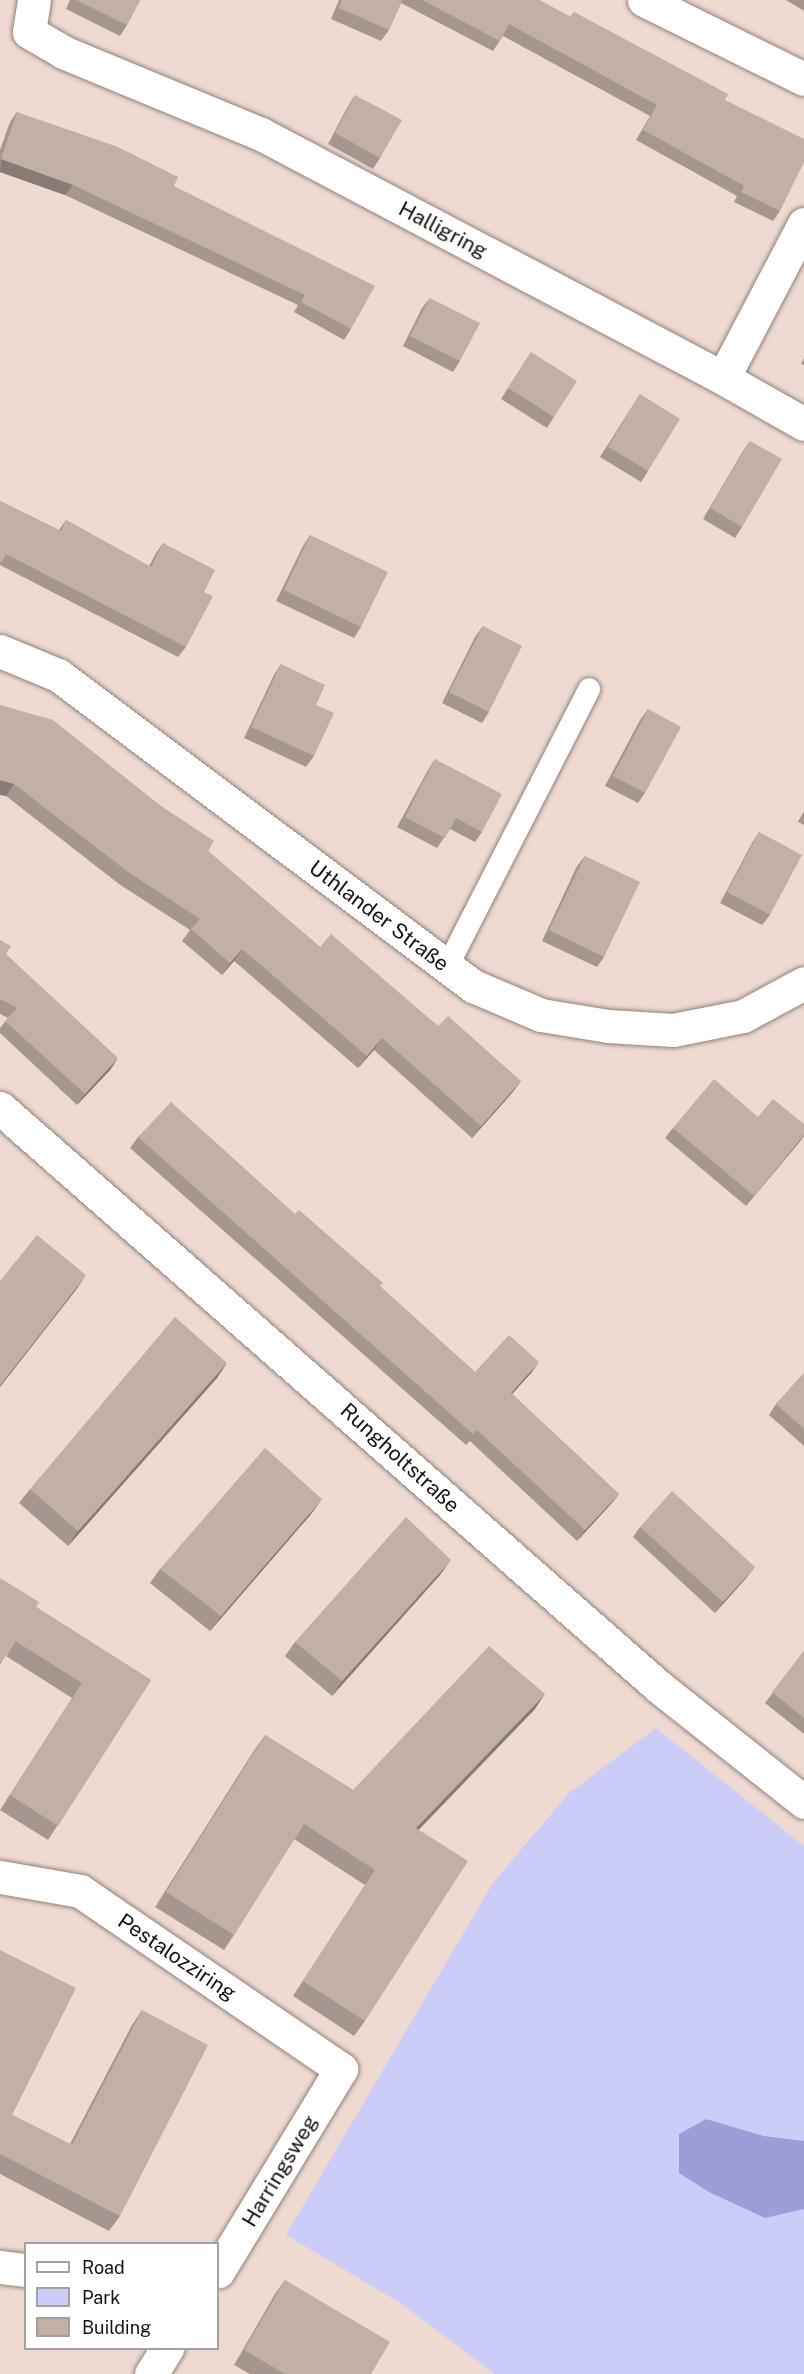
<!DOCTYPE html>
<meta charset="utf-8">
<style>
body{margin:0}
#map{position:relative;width:804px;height:2374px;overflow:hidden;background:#eedad1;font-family:"Public Sans",sans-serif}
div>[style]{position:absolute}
.green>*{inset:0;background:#cbccf8}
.forest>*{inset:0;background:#9d9dd9}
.roads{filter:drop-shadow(0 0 2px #938178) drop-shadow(0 0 2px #938178)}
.service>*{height:22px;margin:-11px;padding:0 11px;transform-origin:11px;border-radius:11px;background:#fff}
.minor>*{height:33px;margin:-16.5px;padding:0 16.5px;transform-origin:16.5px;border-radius:16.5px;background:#fff}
.wall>*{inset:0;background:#a7968f}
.shaded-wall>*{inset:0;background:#887a74}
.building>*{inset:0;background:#c2afa6}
span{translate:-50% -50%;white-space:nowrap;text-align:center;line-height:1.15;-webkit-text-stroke:4.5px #fff;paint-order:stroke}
.street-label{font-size:21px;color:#19120f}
.legend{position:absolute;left:24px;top:2242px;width:195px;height:108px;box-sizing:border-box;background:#fff;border:2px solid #a3a09f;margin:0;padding:8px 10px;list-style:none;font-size:18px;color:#19120f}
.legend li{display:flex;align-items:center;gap:12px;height:30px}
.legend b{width:30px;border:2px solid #a3a09f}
</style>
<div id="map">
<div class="green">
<div style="clip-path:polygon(656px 1728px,804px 1846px,804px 2141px,764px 2136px,706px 2119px,679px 2134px,679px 2173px,765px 2218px,804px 2209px,804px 2374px,495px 2374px,402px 2304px,286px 2235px,493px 1883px,568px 1794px)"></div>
</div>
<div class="forest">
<div style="clip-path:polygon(706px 2119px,764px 2136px,804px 2141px,804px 2209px,765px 2218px,709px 2192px,679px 2173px,679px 2134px)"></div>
</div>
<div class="roads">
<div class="service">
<div style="left:447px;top:967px;width:312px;rotate:-62.9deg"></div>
</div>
<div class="minor">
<div style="left:34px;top:0;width:32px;rotate:99deg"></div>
<div style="left:29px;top:32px;width:39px;rotate:30deg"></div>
<div style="left:63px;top:52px;width:214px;rotate:22.5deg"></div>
<div style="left:261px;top:134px;width:522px;rotate:27.84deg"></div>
<div style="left:723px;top:378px;width:174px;rotate:-62.3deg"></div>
<div style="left:644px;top:0;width:178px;rotate:26.3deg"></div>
<div style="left:723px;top:378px;width:93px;rotate:29.6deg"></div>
<div style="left:0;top:651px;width:63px;rotate:22.5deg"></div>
<div style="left:58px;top:675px;width:519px;rotate:36.85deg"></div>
<div style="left:473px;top:986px;width:74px;rotate:23.1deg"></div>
<div style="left:541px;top:1015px;width:68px;rotate:9.3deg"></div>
<div style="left:608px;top:1026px;width:65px;rotate:3.5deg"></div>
<div style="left:673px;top:1030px;width:71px;rotate:-11.3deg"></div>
<div style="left:743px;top:1016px;width:69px;rotate:-28.4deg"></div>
<div style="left:0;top:1108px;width:877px;rotate:41.3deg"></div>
<div style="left:659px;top:1687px;width:185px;rotate:38.4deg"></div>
<div style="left:0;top:1877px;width:81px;rotate:9.9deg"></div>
<div style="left:80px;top:1891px;width:316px;rotate:34.3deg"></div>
<div style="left:341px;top:2069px;width:237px;rotate:121.3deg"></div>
<div style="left:0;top:2267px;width:26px;rotate:7deg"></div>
<div style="left:151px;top:2374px;width:31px;rotate:-58deg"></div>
</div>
</div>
<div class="wall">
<div style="clip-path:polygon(70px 0,140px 0,127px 25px,120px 36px,66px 9px)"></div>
<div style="clip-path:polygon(339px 0,539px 0,570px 17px,574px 12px,725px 100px,780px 211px,773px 221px,734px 202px,737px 196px,636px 140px,650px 116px,503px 36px,493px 51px,401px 3px,389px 30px,381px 41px,331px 19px)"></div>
<div style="clip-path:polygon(786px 0,804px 0,804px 11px)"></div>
<div style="clip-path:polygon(355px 95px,380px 158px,373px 169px,328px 144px,348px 106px)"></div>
<div style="clip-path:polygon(17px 112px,174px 186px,351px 329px,344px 340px,294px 312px,298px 305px,65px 195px,0 172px,0 150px,10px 122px)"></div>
<div style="clip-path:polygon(430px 298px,460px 361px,453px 372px,403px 346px,422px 308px)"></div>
<div style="clip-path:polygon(531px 352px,554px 417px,547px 428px,501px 399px)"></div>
<div style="clip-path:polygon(804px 358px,804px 365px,801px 364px)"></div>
<div style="clip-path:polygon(640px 394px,648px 471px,641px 482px,600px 457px)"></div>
<div style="clip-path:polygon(750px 441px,742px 527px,735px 538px,703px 519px,743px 451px)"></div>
<div style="clip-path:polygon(0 501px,59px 530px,66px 520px,149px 566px,156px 553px,163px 543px,204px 592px,186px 647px,178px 657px,0 565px)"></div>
<div style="clip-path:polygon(310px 535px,361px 627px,354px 638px,276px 601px,303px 546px)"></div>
<div style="clip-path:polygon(483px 626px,489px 712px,482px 723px,442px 703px,475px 637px)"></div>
<div style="clip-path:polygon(281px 664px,316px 705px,314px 756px,306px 767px,244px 738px,274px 675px)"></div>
<div style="clip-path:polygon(0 705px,208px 851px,320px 947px,521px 1081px,512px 1093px,472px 1138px,374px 1050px,358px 1068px,234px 961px,222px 975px,182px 941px,190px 930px,119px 884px,6px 796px)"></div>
<div style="clip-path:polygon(648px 709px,645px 793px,638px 803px,605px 786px,640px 720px)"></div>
<div style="clip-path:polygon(435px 759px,482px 832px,475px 842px,450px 829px,437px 848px,397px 827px,428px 770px)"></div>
<div style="clip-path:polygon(804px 811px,804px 825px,798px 822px)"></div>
<div style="clip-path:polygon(759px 832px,770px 915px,762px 925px,720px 903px,752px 843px)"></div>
<div style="clip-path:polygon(585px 856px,604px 957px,597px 967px,542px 941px,577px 866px)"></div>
<div style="clip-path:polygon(0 940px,6px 954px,111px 1069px,77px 1105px,0 1033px,0 1028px,8px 1018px,0 1014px)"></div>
<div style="clip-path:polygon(758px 1117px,804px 1135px,804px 1136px,746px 1206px,665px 1138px,673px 1128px)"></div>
<div style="clip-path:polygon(138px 1137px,295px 1214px,380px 1287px,475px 1372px,532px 1372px,512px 1394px,619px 1494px,611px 1504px,577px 1541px,470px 1441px,466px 1445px,130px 1148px)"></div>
<div style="clip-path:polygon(227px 1363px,217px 1378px,68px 1546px,19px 1503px,30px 1489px)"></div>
<div style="clip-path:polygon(804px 1373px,804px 1446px,769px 1415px,776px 1404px)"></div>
<div style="clip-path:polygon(312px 1513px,210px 1631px,150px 1583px,160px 1569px)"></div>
<div style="clip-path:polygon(640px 1527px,747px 1577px,715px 1613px,633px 1537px)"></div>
<div style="clip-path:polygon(440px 1575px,332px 1696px,285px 1656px,295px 1642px)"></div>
<div style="clip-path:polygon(36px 1607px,151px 1680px,48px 1840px,0 1810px,72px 1698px,6px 1656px)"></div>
<div style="clip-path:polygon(804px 1651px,804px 1734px,765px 1703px)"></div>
<div style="clip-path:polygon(535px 1709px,418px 1830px,365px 2021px,354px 2036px,293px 1996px,365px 1885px,294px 1839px,234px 1935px,224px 1950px,155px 1907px,255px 1749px,265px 1735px,353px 1790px)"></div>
<div style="clip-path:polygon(0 1950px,12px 2115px,70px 2144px,132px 2025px,142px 2010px,120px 2216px,109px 2231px,0 2174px)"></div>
<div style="clip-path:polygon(285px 2280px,371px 2374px,250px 2374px,234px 2365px,275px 2294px)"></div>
</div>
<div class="shaded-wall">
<div style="clip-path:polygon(1px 159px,73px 185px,65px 195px,0 172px)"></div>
<div style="clip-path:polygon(0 780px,14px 784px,6px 796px,0 795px)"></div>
<div style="clip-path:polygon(242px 949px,234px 961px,222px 975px,230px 963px)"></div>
<div style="clip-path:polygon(382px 1038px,374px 1050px,358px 1068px,367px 1056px)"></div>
<div style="clip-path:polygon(118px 1058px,111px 1069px,77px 1105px,85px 1094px)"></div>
<div style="clip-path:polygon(521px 1081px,512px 1093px,472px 1138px,481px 1126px)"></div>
<div style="clip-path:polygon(804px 1135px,802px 1139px,746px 1206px,754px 1196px)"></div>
<div style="clip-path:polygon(86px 1275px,76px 1290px,0 1387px,0 1385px)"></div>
<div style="clip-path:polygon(539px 1362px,532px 1372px,503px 1404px,511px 1393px)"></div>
<div style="clip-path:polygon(227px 1363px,217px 1378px,68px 1546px,78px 1531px)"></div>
<div style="clip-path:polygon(619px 1494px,611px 1504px,577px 1541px,585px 1530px)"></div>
<div style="clip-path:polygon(322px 1499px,312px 1513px,210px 1631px,221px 1616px)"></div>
<div style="clip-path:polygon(451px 1560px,440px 1575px,332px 1696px,342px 1681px)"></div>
<div style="clip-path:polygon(755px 1567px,747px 1577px,715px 1613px,723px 1602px)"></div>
<div style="clip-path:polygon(545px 1694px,535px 1709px,406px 1843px,416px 1828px)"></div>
</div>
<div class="building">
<div style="clip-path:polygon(76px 0,140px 0,127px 25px)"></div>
<div style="clip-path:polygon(342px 0,402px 0,389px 30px,339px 8px)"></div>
<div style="clip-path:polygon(422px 0,539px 0,571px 17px,574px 12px,728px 94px,725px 100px,804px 139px,804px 162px,780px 211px,741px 192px,744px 186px,643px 130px,657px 105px,509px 24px,500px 41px)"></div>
<div style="clip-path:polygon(355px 95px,402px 120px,380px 158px,335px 133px)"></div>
<div style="clip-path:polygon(17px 112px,118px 147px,178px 177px,174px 186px,375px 286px,351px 329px,301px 302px,305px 295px,73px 185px,1px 159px)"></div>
<div style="clip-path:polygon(430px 298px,480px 323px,460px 361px,410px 336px)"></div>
<div style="clip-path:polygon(531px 352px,577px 381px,554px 417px,508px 388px)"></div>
<div style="clip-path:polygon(640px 394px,680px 419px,648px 471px,608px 447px)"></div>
<div style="clip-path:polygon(750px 441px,782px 459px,742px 527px,710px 508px)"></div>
<div style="clip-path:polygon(0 501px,61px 531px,66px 520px,151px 567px,163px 543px,215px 570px,204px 592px,213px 596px,186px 647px,6px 554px,2px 562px,0 561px)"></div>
<div style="clip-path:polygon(310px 535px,388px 572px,361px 627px,284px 590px)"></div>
<div style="clip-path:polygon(483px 626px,522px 646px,489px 712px,449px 692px)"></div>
<div style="clip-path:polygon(281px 664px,325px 685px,316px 705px,334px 713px,314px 756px,251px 727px)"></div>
<div style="clip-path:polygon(0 705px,53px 720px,161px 806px,214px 841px,208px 851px,320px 947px,331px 934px,438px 1026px,448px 1016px,521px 1081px,481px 1126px,382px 1038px,367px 1056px,242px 949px,230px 963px,191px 929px,200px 919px,128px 872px,14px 784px,0 780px)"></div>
<div style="clip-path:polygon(648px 709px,681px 727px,645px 793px,613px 776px)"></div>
<div style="clip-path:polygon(435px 759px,502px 794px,482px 832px,456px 818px,445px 838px,405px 817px)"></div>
<div style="clip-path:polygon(759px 832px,802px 855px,770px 915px,727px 892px)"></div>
<div style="clip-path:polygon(585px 856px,640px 882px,604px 957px,549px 930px)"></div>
<div style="clip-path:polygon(0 940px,11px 946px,6px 954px,118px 1058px,85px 1094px,5px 1021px,17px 1008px,0 999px)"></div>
<div style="clip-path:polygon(714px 1079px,758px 1117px,773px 1099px,804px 1124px,804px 1135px,754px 1196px,673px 1128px)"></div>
<div style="clip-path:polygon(171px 1102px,295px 1214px,299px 1210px,383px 1283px,380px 1286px,475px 1372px,509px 1335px,539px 1362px,511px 1393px,619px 1494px,585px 1530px,477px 1430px,473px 1434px,138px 1137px)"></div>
<div style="clip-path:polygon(37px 1235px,86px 1275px,0 1385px,0 1281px)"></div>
<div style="clip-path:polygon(175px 1317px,227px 1363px,78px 1531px,30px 1489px)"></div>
<div style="clip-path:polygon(804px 1373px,804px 1429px,776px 1404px)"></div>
<div style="clip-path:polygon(265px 1448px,322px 1499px,221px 1616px,160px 1569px)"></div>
<div style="clip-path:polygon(672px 1491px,755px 1567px,723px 1602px,640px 1527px)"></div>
<div style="clip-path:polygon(406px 1517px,451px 1560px,342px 1681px,295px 1642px)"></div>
<div style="clip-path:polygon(0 1578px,39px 1602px,36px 1607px,151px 1680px,58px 1826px,10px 1795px,82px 1683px,15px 1641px,0 1665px)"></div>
<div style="clip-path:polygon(489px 1646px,545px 1694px,416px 1828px,468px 1861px,365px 2021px,303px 1981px,375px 1870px,304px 1824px,234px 1935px,166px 1892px,265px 1735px,353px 1790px)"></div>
<div style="clip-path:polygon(804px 1651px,804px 1718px,772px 1692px)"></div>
<div style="clip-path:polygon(0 1950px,76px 1988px,12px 2115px,72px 2145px,142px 2010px,208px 2045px,120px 2216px,0 2154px)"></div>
<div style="clip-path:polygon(285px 2280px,390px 2342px,371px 2374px,285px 2374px,244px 2350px)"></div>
</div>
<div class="street-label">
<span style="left:443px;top:230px;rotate:28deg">Halligring</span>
<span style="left:379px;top:916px;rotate:37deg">Uthlander Straße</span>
<span style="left:400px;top:1458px;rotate:42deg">Rungholtstraße</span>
<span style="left:177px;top:1957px;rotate:34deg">Pestalozziring</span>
<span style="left:280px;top:2171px;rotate:-59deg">Harringsweg</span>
</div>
<ul class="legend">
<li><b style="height:8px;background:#fff"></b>Road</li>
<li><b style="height:16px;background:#cbccf8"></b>Park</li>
<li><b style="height:16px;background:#c2afa6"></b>Building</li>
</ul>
</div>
